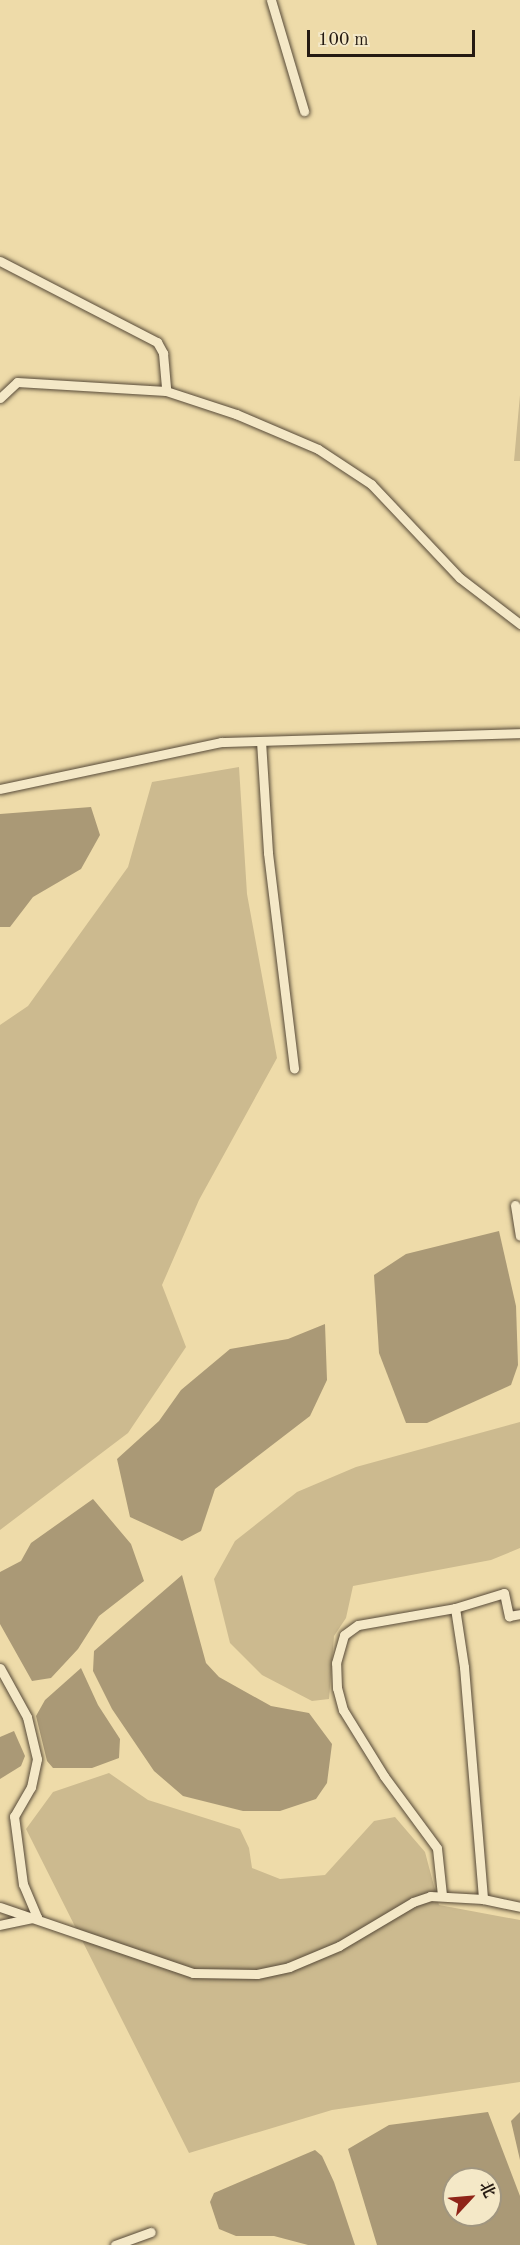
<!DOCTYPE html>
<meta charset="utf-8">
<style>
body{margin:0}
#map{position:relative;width:520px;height:2245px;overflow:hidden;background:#eedba9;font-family:"Old Standard TT","Noto Serif SC",serif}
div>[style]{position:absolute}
.green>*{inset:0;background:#ccba8f}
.water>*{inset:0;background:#aa9976}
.roads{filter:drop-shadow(0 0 2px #574a38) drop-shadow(0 0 2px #574a38)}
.minor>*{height:9px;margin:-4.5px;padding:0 4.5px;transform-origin:4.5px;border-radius:4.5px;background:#f4e8c7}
span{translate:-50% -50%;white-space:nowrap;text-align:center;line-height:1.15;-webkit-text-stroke:5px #f4e8c7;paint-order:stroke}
.north{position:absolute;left:442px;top:2167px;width:60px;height:60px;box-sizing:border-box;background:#f4e8c7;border:2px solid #a1967f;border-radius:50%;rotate:64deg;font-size:16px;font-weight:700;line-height:24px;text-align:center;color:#251a12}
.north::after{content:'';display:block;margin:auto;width:21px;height:27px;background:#8f2418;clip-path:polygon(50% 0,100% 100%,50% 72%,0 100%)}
.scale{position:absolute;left:307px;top:30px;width:168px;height:27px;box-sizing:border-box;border:3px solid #251a12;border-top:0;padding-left:8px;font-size:18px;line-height:21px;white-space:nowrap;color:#251a12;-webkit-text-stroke:4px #f4e8c7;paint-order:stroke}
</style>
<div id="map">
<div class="green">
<div style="clip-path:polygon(520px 395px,520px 461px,514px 461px)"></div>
<div style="clip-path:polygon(239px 767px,247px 894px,277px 1058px,199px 1200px,162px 1285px,186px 1347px,128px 1433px,0 1530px,0 1025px,28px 1006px,128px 867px,152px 782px)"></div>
<div style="clip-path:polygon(520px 1422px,520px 1548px,491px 1560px,353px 1586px,346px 1618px,334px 1636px,329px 1699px,312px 1701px,262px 1675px,230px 1643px,214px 1579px,235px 1541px,297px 1492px,356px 1467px)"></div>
<div style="clip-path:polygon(109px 1773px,148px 1800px,240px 1829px,249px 1848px,252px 1868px,280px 1879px,325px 1875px,374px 1821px,395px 1817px,425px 1852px,439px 1905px,520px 1920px,520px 2082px,332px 2110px,189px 2153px,26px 1829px,53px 1792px)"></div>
</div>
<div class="water">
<div style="clip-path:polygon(91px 807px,100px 835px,81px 869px,33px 897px,10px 927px,0 927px,0 814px)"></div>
<div style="clip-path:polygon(499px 1231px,516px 1306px,518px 1365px,511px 1385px,427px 1423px,406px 1423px,379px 1353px,374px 1275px,406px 1254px)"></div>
<div style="clip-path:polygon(325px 1324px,327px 1380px,310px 1416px,215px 1489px,201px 1531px,182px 1541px,130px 1517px,117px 1459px,159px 1421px,181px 1390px,230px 1349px,288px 1339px)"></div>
<div style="clip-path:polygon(93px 1499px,131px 1544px,144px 1581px,99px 1616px,78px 1649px,51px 1678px,32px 1681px,0 1624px,0 1572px,21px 1561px,31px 1543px)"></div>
<div style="clip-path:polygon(182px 1575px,206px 1663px,219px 1677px,271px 1706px,309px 1713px,332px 1744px,327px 1783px,316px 1799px,280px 1811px,243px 1811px,183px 1796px,154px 1771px,112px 1709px,93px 1671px,94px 1651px)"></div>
<div style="clip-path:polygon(81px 1668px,98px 1705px,120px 1739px,119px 1758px,92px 1768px,53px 1768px,47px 1761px,36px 1716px,45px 1700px)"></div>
<div style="clip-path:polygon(14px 1731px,25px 1756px,21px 1766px,0 1779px,0 1737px)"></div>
<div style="clip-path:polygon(evenodd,488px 2112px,520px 2196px,520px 2245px,377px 2245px,348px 2149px,389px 2125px,488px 2112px,454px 2179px,490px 2179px,490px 2215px,454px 2215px,454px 2179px)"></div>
<div style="clip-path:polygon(520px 2112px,520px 2160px,511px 2121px)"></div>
<div style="clip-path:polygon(315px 2150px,322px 2156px,334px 2182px,355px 2245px,308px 2245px,274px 2236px,236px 2236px,219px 2229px,210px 2202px,214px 2193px)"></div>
</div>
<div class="roads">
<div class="minor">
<div style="left:271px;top:0;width:116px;rotate:73.4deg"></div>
<div style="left:0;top:261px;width:177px;rotate:27.3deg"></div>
<div style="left:157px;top:342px;width:13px;rotate:61deg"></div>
<div style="left:163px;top:353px;width:38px;rotate:85deg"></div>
<div style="left:0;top:398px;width:23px;rotate:-43deg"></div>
<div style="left:17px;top:382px;width:149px;rotate:3.5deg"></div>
<div style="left:166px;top:391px;width:74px;rotate:18.2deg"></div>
<div style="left:236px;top:414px;width:89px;rotate:23.1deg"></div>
<div style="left:318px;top:449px;width:64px;rotate:33.4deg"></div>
<div style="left:371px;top:484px;width:129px;rotate:46.6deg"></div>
<div style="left:460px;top:578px;width:76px;rotate:37.5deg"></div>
<div style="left:261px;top:741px;width:112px;rotate:86.4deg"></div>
<div style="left:268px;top:853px;width:217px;rotate:83.1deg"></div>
<div style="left:0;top:789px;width:226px;rotate:-12deg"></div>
<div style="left:221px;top:742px;width:299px;rotate:-1.7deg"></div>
<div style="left:515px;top:1205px;width:31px;rotate:81deg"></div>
<div style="left:455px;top:1608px;width:60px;rotate:81.3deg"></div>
<div style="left:464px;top:1667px;width:233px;rotate:85.3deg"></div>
<div style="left:0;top:1668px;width:56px;rotate:61.1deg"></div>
<div style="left:27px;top:1717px;width:43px;rotate:76.6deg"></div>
<div style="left:37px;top:1759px;width:29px;rotate:102deg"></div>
<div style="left:31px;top:1787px;width:34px;rotate:120deg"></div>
<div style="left:14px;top:1816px;width:69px;rotate:82.5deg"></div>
<div style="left:23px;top:1884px;width:36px;rotate:67deg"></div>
<div style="left:37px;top:1917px;width:38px;rotate:168deg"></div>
<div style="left:442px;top:1895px;width:47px;rotate:-96.1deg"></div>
<div style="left:437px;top:1848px;width:89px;rotate:-126.4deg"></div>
<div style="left:384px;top:1776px;width:78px;rotate:-121.8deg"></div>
<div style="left:343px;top:1710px;width:23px;rotate:-105deg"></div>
<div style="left:337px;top:1688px;width:25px;rotate:-92deg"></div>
<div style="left:336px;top:1663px;width:29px;rotate:-74deg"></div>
<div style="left:344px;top:1635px;width:17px;rotate:-36deg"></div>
<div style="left:358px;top:1625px;width:98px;rotate:-9.9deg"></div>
<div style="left:455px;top:1608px;width:51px;rotate:-17deg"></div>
<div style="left:504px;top:1593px;width:24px;rotate:78deg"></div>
<div style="left:509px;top:1616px;width:11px;rotate:-10deg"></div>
<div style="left:0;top:1907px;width:204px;rotate:18.9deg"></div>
<div style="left:193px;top:1973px;width:64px;rotate:0.9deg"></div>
<div style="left:257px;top:1974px;width:33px;rotate:-12deg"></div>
<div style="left:289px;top:1967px;width:54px;rotate:-22.8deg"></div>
<div style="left:339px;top:1946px;width:86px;rotate:-30.7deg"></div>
<div style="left:413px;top:1902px;width:18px;rotate:-19deg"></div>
<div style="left:430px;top:1896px;width:53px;rotate:3.2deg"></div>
<div style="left:483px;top:1899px;width:38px;rotate:12deg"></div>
<div style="left:115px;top:2245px;width:38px;rotate:-20deg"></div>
</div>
</div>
<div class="north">北</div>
<div class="scale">100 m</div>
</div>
